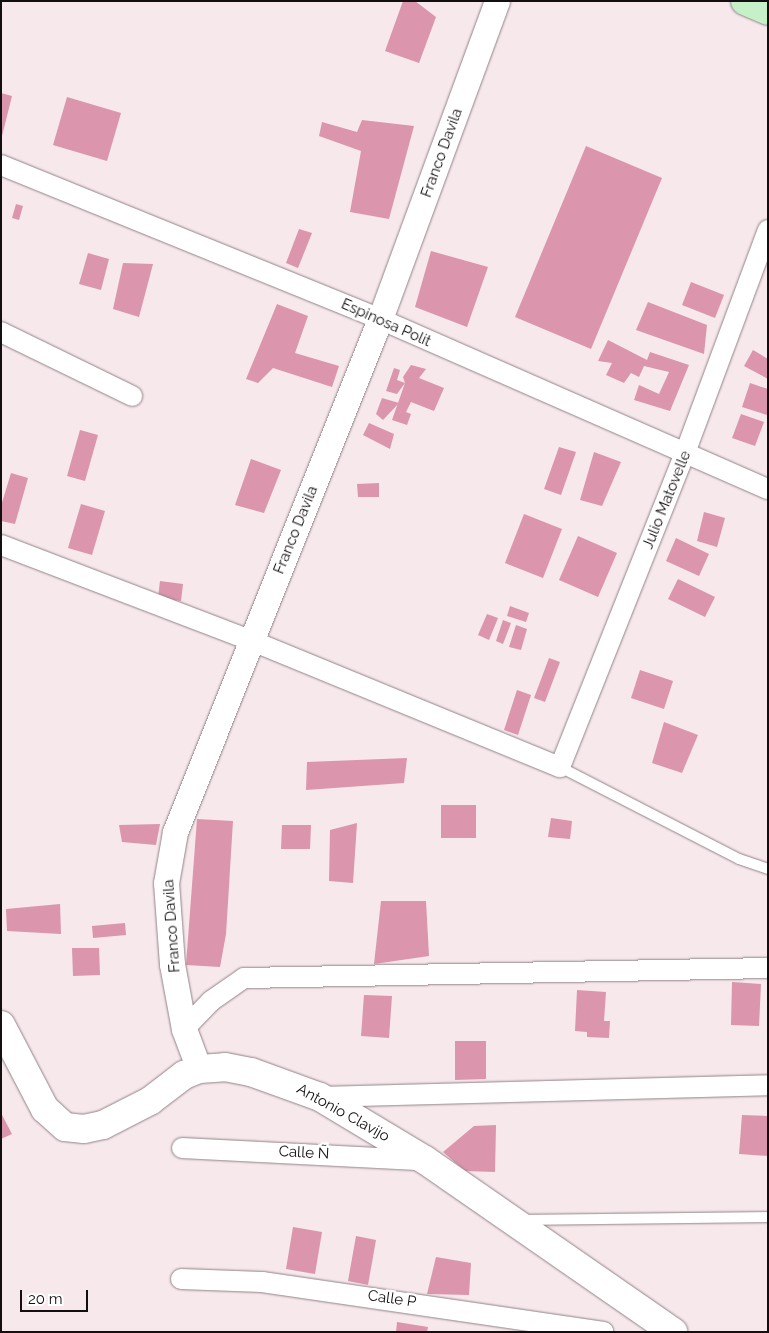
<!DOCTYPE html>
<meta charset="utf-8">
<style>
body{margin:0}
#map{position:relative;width:769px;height:1333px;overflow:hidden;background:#f7e8ec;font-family:Raleway,sans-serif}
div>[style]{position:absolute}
.building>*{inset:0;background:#db95ac}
.roads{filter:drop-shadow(0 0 1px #918387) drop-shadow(0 0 1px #918387)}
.service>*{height:10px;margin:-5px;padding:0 5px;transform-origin:5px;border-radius:5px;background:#fff}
.minor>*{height:20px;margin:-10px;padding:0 10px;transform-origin:10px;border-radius:10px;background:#fff}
.tertiary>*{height:25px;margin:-12.5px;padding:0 12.5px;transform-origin:12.5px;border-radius:12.5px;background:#fff}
.secondary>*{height:28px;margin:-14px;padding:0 14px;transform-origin:14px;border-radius:14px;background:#fff}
.primary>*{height:28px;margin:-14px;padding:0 14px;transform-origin:14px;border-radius:14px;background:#c5f0c8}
span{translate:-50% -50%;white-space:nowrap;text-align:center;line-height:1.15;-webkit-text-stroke:4.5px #fff;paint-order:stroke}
.street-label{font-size:15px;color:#130e0f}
.frame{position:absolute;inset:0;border:2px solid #130e0f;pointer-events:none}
.scale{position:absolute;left:20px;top:1290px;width:68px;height:22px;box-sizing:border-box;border:2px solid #130e0f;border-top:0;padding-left:6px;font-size:15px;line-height:18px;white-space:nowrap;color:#130e0f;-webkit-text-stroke:4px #fff;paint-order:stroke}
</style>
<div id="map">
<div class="building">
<div style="clip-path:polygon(403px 1px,415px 1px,436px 17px,419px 63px,385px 51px)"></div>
<div style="clip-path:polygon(1px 93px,12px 96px,2px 136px,1px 136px)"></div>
<div style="clip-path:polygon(67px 97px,121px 113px,107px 161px,53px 145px)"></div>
<div style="clip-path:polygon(362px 120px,414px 126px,389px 219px,350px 212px,361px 151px,319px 136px,322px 122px,357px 132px)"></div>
<div style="clip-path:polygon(586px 146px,662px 178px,591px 349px,515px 317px)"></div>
<div style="clip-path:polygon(16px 204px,23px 206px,19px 220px,12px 218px)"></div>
<div style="clip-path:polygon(299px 229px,312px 233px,298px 268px,286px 263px)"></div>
<div style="clip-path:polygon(431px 251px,488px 267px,467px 327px,415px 307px)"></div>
<div style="clip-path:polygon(88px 253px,109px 259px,101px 290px,79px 284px)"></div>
<div style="clip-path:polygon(123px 263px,153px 264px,139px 317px,113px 309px)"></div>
<div style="clip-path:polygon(691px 282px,724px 295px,715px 318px,682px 305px)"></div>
<div style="clip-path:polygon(648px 302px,707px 325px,704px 354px,636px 330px)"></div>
<div style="clip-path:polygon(277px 304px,308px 316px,295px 353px,339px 366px,332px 387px,273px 368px,258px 383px,246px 379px)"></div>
<div style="clip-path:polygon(608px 340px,647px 360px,650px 352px,689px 365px,670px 411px,634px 400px,639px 385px,659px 394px,669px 372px,644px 366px,639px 377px,631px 373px,624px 383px,606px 375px,612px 363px,598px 361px)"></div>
<div style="clip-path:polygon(753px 350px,768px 359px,768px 379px,744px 366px)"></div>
<div style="clip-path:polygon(411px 365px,426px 369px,419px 378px,444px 388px,434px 411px,411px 402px,406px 412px,411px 414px,407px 425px,392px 420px,405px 383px,397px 394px,386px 391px,394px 368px,400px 370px,397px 380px,405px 383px,403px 377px)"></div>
<div style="clip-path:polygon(750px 383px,768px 389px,767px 415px,742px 407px)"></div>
<div style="clip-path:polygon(382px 398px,399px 403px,383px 420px,376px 414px)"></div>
<div style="clip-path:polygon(741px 414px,764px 422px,755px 446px,732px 438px)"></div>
<div style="clip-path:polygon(369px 423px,394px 434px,390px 449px,363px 435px)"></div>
<div style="clip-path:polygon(80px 430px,98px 435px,85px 481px,67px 476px)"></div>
<div style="clip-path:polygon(559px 447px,576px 452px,561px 495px,544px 489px)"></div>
<div style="clip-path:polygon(594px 452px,621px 462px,602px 506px,580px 500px)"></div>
<div style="clip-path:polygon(251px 459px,281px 470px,264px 513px,235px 505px)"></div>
<div style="clip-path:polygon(11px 473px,28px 478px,15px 524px,1px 521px,1px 506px)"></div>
<div style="clip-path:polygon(379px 483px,379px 497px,358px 497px,357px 484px)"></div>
<div style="clip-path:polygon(81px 504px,105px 511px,92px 555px,68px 548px)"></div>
<div style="clip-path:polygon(704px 512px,725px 518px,717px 547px,697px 541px)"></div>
<div style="clip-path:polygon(524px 514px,562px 529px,543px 578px,505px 563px)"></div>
<div style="clip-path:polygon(578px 536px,617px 553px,598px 597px,559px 580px)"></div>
<div style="clip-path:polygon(676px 538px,709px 554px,699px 576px,666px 561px)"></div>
<div style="clip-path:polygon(678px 579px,715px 597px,705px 617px,668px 599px)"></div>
<div style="clip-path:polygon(160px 581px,183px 584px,181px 601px,158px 598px)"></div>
<div style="clip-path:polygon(510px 606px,529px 613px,526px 622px,507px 616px)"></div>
<div style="clip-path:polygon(487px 614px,498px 618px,489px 640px,478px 635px)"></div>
<div style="clip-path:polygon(503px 620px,511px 623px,503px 644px,496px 641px)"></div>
<div style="clip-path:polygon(516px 625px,527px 629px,521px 650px,509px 647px)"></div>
<div style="clip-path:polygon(549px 658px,560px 662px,545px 702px,534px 698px)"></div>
<div style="clip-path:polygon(640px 670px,673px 681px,664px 709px,631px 698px)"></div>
<div style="clip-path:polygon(517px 690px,531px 695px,518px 735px,504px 730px)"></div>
<div style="clip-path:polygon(664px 722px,698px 735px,682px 773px,652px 763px)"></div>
<div style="clip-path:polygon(407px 758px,404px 783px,306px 790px,307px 762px)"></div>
<div style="clip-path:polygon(441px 805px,476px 805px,476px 838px,441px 838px)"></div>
<div style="clip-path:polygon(551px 818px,572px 821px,570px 839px,548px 837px)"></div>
<div style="clip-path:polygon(197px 819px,233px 821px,226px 934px,220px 967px,186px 965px)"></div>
<div style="clip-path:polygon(357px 823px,353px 883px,329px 881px,330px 830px)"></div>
<div style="clip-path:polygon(160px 824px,156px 845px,122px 842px,119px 825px)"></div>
<div style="clip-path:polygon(282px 825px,311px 825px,310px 849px,281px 849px)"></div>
<div style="clip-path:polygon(381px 901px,426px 901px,429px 956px,374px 964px)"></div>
<div style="clip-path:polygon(60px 904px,61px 934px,7px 931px,6px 909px)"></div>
<div style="clip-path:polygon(125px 923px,126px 935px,93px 938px,92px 926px)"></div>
<div style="clip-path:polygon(72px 948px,99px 948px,100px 975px,73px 976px)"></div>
<div style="clip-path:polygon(732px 982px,761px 984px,759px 1026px,731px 1025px)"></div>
<div style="clip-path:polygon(577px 990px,606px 992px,604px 1021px,610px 1021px,609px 1038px,587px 1037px,587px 1032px,575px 1031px)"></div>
<div style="clip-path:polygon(364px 995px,392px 996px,389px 1038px,361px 1036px)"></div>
<div style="clip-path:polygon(455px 1041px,486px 1041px,486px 1079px,455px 1080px)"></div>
<div style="clip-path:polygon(1px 1113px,12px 1134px,1px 1139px)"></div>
<div style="clip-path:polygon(742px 1115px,768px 1116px,768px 1156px,739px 1154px)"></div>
<div style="clip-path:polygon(496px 1125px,495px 1172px,465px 1171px,443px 1152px,474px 1126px)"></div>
<div style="clip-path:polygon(293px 1227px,322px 1232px,315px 1274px,286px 1269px)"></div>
<div style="clip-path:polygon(356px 1236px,376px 1240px,368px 1285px,348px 1281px)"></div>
<div style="clip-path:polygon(436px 1257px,471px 1263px,469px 1295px,427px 1294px)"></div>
<div style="clip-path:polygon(397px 1322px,428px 1327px,427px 1332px,396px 1332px)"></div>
</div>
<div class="roads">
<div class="service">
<div style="left:560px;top:767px;width:201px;rotate:27.2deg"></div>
<div style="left:739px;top:859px;width:31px;rotate:19deg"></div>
<div style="left:522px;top:1220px;width:246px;rotate:-0.7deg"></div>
</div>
<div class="minor">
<div style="left:1px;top:165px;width:409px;rotate:22.1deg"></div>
<div style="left:380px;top:319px;width:424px;rotate:23.7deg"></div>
<div style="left:1px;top:332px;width:146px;rotate:26deg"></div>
<div style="left:1px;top:545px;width:267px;rotate:20.9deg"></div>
<div style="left:250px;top:640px;width:335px;rotate:22.3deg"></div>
<div style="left:560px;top:767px;width:338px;rotate:-68.3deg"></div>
<div style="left:685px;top:453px;width:238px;rotate:-69.6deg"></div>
<div style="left:184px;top:1029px;width:39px;rotate:-46deg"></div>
<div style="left:211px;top:1001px;width:40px;rotate:-34.9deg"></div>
<div style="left:244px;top:978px;width:524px;rotate:-1.09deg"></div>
<div style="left:320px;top:1097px;width:448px;rotate:-1.5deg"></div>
<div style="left:182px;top:1148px;width:240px;rotate:2.9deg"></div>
<div style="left:181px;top:1279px;width:81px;rotate:2.1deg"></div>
<div style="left:262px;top:1282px;width:345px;rotate:8.3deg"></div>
</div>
<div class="tertiary">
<div style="left:199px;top:1069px;width:43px;rotate:-110.6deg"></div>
<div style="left:184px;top:1029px;width:66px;rotate:-100.5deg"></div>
<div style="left:172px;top:964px;width:81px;rotate:-94.2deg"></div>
<div style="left:166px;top:883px;width:52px;rotate:-80deg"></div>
<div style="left:175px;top:832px;width:552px;rotate:-68.22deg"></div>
<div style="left:380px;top:319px;width:339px;rotate:-69.8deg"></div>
</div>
<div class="secondary">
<div style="left:1px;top:1025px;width:95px;rotate:62.4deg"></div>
<div style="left:45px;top:1109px;width:27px;rotate:42deg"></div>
<div style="left:65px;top:1127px;width:19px;rotate:6deg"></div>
<div style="left:84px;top:1129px;width:19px;rotate:-12deg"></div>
<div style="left:103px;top:1125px;width:53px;rotate:-27.1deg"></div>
<div style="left:150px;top:1101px;width:43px;rotate:-37.4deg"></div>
<div style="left:184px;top:1075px;width:16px;rotate:-22deg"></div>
<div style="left:199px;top:1069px;width:26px;rotate:-4deg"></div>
<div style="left:225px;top:1067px;width:26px;rotate:11deg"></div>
<div style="left:251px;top:1072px;width:73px;rotate:19.9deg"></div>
<div style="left:320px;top:1097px;width:122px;rotate:31deg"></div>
<div style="left:425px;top:1160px;width:302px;rotate:34.7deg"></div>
</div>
<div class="primary">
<div style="left:745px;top:1px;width:25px;rotate:23deg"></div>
</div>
</div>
<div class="street-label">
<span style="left:442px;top:153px;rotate:-70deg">Franco Davila</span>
<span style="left:386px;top:323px;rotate:24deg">Espinosa Polit</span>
<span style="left:667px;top:500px;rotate:-68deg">Julio Matovelle</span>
<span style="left:296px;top:530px;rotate:-68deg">Franco Davila</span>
<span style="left:172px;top:926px;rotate:-94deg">Franco Davila</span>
<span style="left:343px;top:1113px;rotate:29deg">Antonio Clavijo</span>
<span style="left:304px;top:1153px;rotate:3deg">Calle Ñ</span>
<span style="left:392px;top:1299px;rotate:8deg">Calle P</span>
</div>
<div class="frame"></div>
<div class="scale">20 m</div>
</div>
